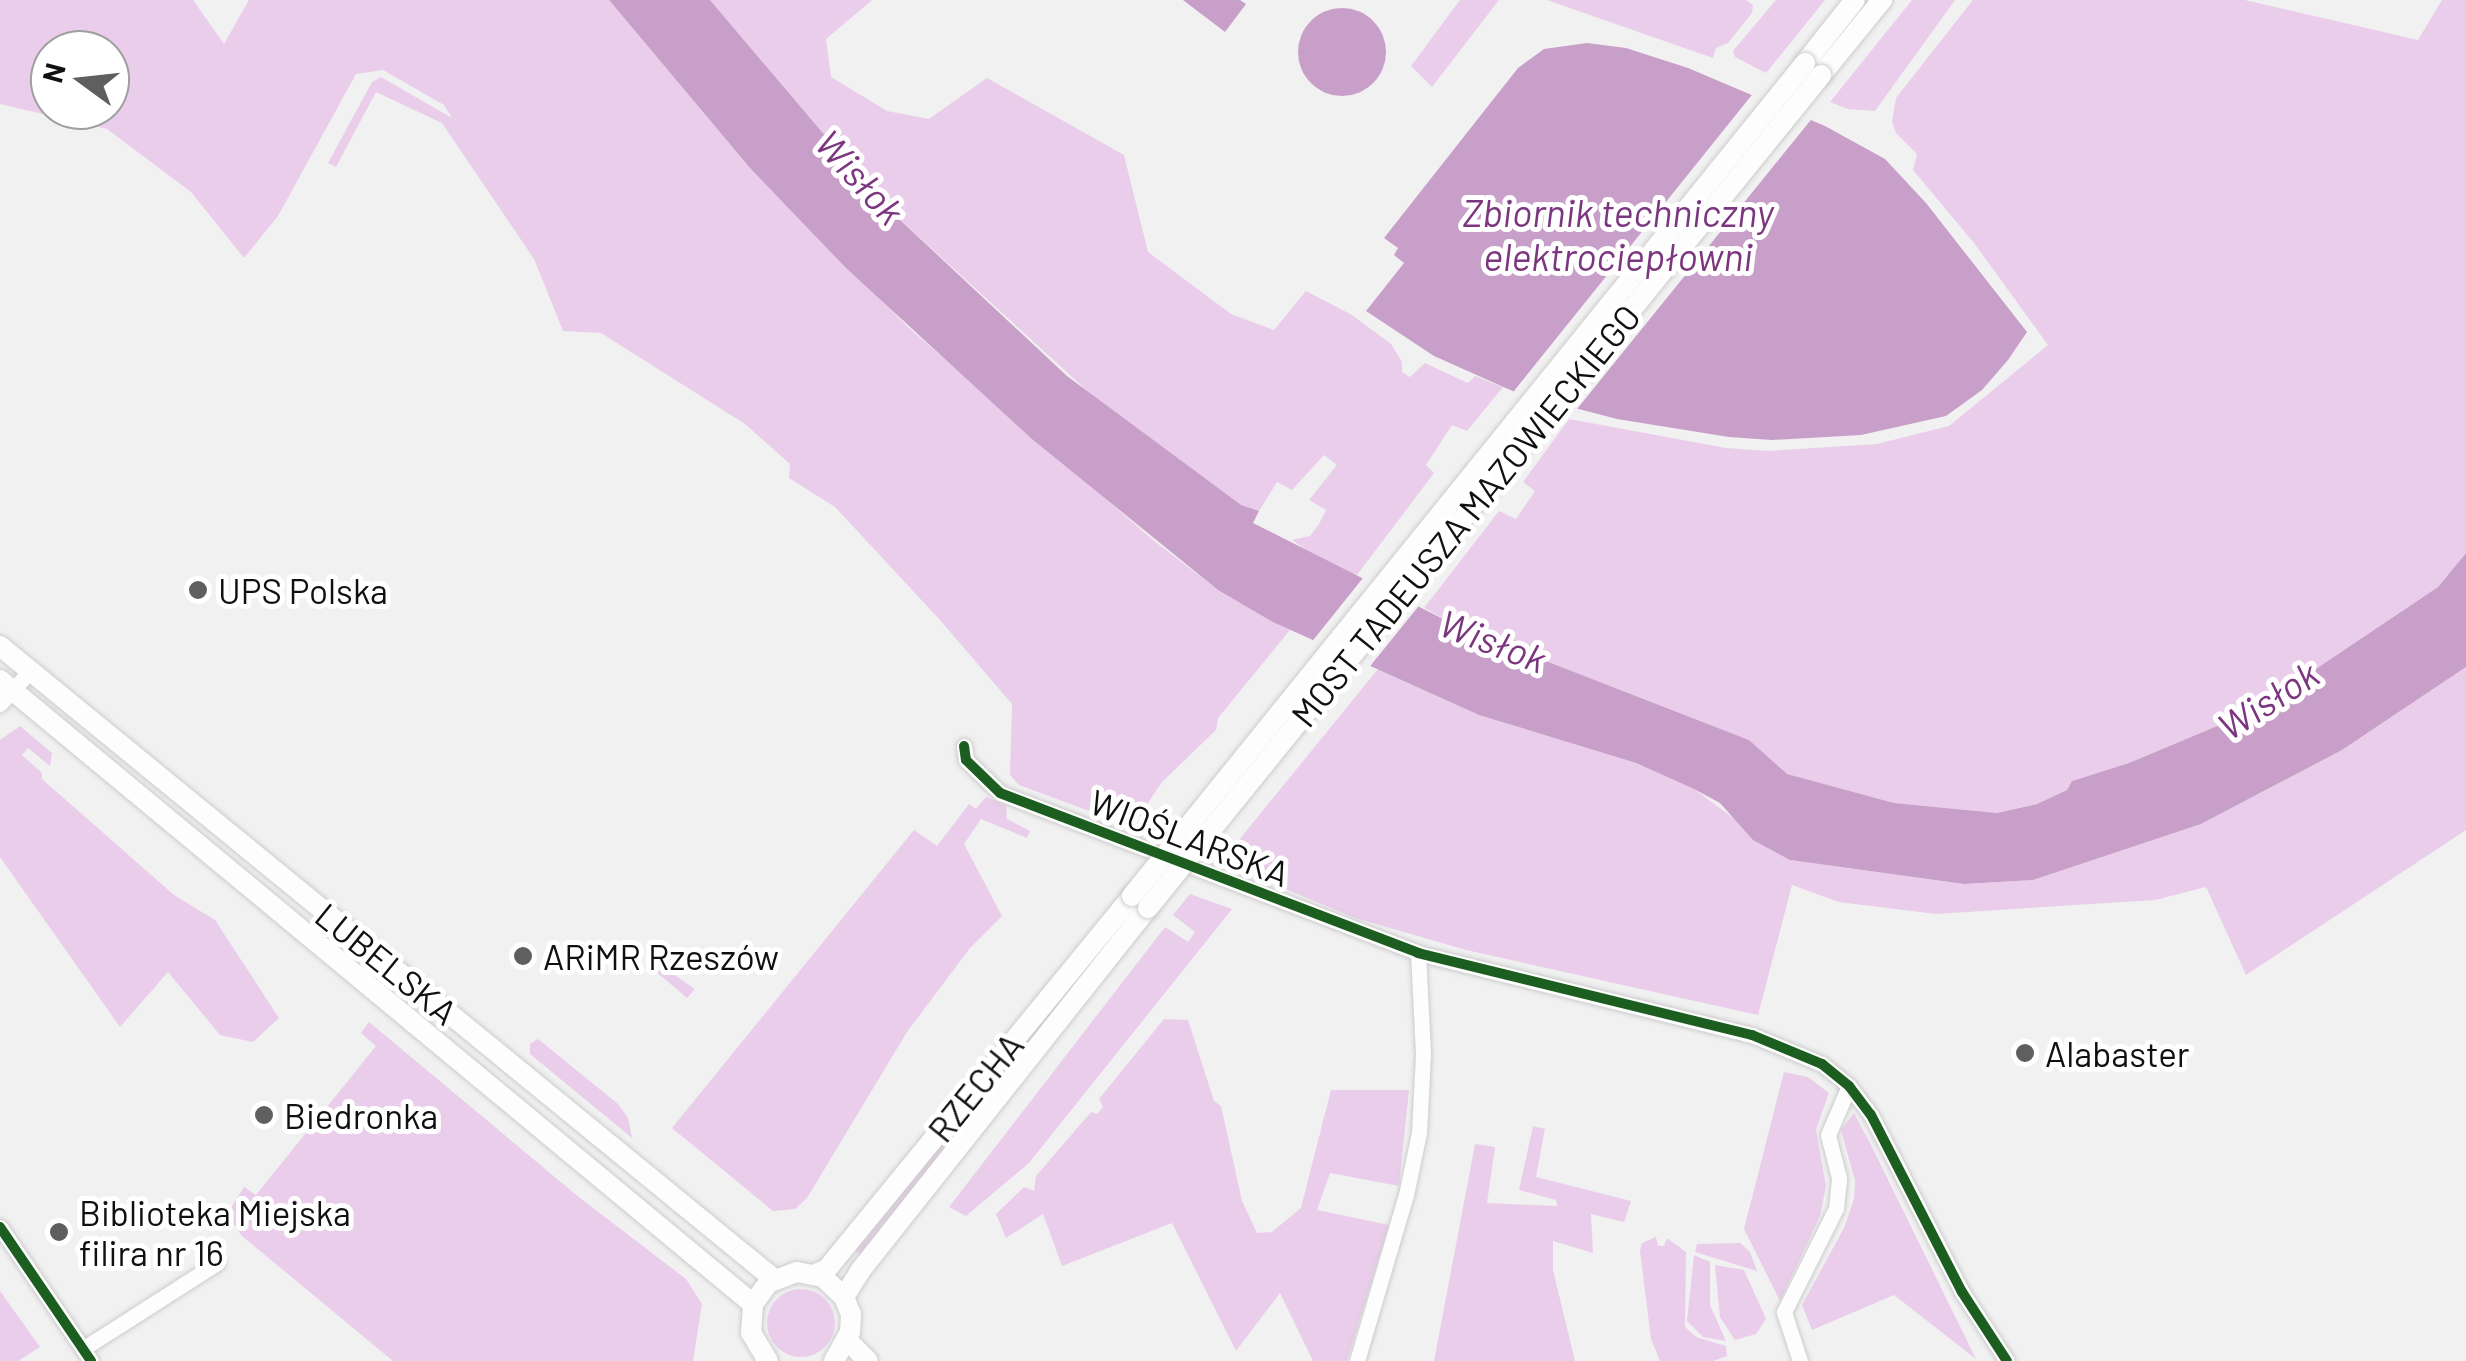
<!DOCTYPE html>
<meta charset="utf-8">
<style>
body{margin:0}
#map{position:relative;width:2466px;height:1361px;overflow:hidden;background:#f1f1f1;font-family:Barlow,sans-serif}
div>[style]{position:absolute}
.green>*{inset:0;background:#eacdea}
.round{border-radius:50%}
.water>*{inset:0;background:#c89fc8}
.pier>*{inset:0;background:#f1f1f1}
.roads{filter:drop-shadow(0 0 2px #ccc) drop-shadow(0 0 2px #ccc)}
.minor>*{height:15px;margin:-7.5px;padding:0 7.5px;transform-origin:7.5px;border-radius:7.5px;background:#fdfdfd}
.secondary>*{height:20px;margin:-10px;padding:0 10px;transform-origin:10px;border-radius:10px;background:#fdfdfd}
.bridges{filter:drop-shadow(0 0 2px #ccc) drop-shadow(0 0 2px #ccc)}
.secondary-bridge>*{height:20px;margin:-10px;padding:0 10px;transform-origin:10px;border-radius:10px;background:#fdfdfd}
.cycleway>*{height:10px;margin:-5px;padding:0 5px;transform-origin:5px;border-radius:5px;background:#1b5e20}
.dots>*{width:28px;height:28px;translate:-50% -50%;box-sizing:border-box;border:5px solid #fff;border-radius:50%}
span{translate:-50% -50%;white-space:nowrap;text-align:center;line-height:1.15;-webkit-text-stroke:10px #fff;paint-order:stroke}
.street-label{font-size:35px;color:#111011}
.poi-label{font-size:35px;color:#111011}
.left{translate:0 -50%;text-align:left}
.water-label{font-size:38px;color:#7c367f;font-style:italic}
.north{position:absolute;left:30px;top:30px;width:100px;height:100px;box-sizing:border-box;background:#fff;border:2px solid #a09fa0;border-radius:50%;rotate:285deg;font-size:28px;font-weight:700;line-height:40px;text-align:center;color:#111011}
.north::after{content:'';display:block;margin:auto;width:35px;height:45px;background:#5f5f5f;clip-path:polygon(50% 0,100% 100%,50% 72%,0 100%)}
</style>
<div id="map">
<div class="green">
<div style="clip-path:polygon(evenodd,0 0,193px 0,224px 44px,249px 0,609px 0,750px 168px,909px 328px,1153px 540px,1218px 590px,1290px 630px,1218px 718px,1216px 730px,1162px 782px,1132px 827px,1019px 785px,1010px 775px,1012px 704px,940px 620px,835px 507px,789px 478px,790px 464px,745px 424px,601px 333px,563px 331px,534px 259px,442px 123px,376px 92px,336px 167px,328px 163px,372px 82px,381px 77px,452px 118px,444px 105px,383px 70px,356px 74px,278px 216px,244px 258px,191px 192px,107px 129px,0 104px,0 0,50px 50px,110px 50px,110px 110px,50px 110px,50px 50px)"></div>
<div style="clip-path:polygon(710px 0,872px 0,826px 39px,831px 77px,887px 111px,929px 119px,987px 78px,1124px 155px,1148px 252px,1231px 314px,1274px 330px,1306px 291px,1352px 315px,1391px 344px,1402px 362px,1402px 372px,1410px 377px,1425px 363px,1468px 383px,1475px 376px,1503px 387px,1467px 431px,1452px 425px,1426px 465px,1434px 473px,1357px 575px,1322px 561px,1292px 540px,1310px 536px,1319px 524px,1326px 510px,1309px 500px,1337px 465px,1324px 455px,1292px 490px,1277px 482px,1259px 511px,1241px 506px,1095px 398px,883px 204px)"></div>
<div style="clip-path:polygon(1460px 0,1499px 0,1432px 87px,1411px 66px)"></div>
<div style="clip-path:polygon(1547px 0,1746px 0,1753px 5px,1752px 13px,1728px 43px,1716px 48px,1713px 58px)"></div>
<div style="clip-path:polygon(1776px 0,1825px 0,1766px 73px,1735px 57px,1733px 51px)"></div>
<div style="clip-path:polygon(1912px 0,1955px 0,1875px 111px,1848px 109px,1830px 102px)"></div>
<div style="clip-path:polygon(1973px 0,2245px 0,2418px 40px,2442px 0,2466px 0,2466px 553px,2438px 587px,2253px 711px,2129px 763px,2072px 781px,2067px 790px,2037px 804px,1997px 813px,1894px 803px,1786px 774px,1749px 740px,1461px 628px,1424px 608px,1499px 511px,1516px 519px,1535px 491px,1523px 482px,1569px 419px,1726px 448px,1768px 451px,1877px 444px,1949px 426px,2048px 345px,1974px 243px,1913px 170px,1917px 154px,1896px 133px,1892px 122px,1896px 98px)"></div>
<div style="clip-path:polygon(2466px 667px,2466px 830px,2246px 975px,2206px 887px,2155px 900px,1936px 914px,1839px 902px,1792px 885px,1758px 1015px,1466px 950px,1355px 918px,1257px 877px,1217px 867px,1378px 669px,1479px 715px,1636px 763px,1694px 789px,1790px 860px,1964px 884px,2033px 880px,2201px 824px,2342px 750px)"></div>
<div style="clip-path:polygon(20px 726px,52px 753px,50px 766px,28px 748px,22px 755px,42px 773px,42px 779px,174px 895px,215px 920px,279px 1018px,253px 1042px,220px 1035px,168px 972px,120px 1027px,0 857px,0 740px)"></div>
<div style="clip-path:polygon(986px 797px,1006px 805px,1007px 819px,1030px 831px,1027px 838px,981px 819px,964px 844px,1002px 916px,970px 948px,907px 1032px,807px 1198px,795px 1209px,773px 1211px,672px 1128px,914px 830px,937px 846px,969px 804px,976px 809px)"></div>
<div style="clip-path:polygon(1190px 894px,1232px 909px,1029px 1163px,966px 1216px,949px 1207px,1165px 927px,1188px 942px,1195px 932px,1173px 915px)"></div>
<div style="clip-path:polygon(1144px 895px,1146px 897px,862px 1256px,853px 1249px)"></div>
<div style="clip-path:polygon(664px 968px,695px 989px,687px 998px,654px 970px)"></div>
<div style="clip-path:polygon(1164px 1019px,1188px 1020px,1214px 1101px,1221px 1106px,1242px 1201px,1257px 1233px,1272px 1232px,1301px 1208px,1331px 1090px,1409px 1090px,1399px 1186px,1330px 1173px,1317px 1210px,1389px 1225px,1347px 1361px,1313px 1361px,1280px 1293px,1236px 1351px,1172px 1223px,1062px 1266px,1043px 1214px,1006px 1238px,996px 1214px,1024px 1187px,1034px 1191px,1036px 1176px,1091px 1112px,1097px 1114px,1103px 1107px,1099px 1099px)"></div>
<div style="clip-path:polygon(369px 1022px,580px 1198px,686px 1279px,702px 1304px,693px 1361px,393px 1361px,242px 1236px,227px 1214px,244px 1187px,256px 1195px,376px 1046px,361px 1033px)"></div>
<div style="clip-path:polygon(538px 1039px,618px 1104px,628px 1118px,632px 1138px,530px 1054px,530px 1044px)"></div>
<div style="clip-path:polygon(1784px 1072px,1808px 1077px,1829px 1093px,1816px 1130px,1826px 1186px,1820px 1216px,1780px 1301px,1744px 1229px)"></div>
<div style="clip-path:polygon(1854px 1113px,1871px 1145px,1976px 1359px,1894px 1295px,1812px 1330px,1802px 1305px,1844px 1228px,1854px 1199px,1855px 1181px,1841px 1130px)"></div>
<div style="clip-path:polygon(1533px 1126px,1545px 1129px,1536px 1177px,1631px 1201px,1624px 1222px,1591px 1214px,1593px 1253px,1553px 1241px,1553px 1270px,1575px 1361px,1434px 1361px,1475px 1144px,1495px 1147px,1487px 1203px,1557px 1206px,1556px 1200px,1519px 1190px)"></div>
<div style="clip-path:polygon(1656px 1237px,1658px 1246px,1664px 1246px,1667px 1238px,1686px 1252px,1685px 1327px,1696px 1337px,1726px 1346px,1727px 1356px,1713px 1361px,1660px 1361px,1651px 1339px,1640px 1251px,1642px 1243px)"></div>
<div style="clip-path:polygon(1740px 1243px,1750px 1252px,1757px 1271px,1695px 1252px,1697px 1244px)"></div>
<div style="clip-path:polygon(1694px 1255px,1710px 1262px,1710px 1305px,1726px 1341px,1703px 1337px,1687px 1321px)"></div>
<div style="clip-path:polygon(1715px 1265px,1744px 1270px,1766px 1319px,1756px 1334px,1735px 1340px,1720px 1317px)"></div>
<div class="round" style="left:767px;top:1289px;width:68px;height:68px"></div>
<div style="clip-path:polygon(0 1291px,40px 1347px,18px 1361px,0 1361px)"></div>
</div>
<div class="water">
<div style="clip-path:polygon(609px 0,710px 0,883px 204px,1067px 376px,1241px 505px,1259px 511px,1253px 523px,1461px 628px,1749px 740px,1787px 774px,1894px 803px,1997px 813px,2037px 804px,2067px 790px,2072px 781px,2129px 763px,2253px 711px,2438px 587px,2466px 553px,2466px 667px,2342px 750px,2201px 824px,2033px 880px,1964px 884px,1790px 860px,1753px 840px,1720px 803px,1694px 789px,1636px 763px,1479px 715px,1273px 622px,1218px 590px,1032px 439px,846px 268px,750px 168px)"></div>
<div style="clip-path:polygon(1183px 0,1240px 0,1246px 4px,1225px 32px)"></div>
<div class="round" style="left:1298px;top:8px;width:88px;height:88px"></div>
<div style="clip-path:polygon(1587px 43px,1626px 48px,1688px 68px,1825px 126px,1885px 159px,1926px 203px,2027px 332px,2008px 360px,1982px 390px,1946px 416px,1861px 435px,1772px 440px,1729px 437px,1617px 419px,1517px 393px,1434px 356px,1366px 311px,1404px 263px,1394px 255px,1398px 248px,1384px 238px,1518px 68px,1544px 49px)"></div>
</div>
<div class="pier">
<div style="clip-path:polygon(1755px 91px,1814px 116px,1573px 414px,1510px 396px)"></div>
<div style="clip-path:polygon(1367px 573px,1422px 602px,1367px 670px,1310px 644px)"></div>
</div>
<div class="roads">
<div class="minor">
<div style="left:0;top:704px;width:45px;rotate:-47.7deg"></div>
<div style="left:964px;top:746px;width:14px;rotate:82deg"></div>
<div style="left:966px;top:760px;width:47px;rotate:44.1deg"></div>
<div style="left:1000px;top:793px;width:448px;rotate:20.9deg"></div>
<div style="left:1418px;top:953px;width:344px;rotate:13.8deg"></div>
<div style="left:1752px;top:1035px;width:76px;rotate:22.5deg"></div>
<div style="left:1822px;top:1064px;width:35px;rotate:39deg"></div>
<div style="left:1849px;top:1086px;width:36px;rotate:53deg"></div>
<div style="left:1871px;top:1115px;width:199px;rotate:62.8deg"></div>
<div style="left:1962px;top:1292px;width:82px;rotate:56.9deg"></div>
<div style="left:0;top:1227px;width:162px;rotate:55.8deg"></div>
<div style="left:84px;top:1348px;width:158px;rotate:-32.6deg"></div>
<div style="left:1357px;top:1361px;width:173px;rotate:-73.6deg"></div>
<div style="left:1406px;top:1195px;width:63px;rotate:-78.2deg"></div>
<div style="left:1419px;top:1133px;width:79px;rotate:-87.1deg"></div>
<div style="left:1423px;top:1054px;width:101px;rotate:-92.8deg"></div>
<div style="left:1800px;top:1361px;width:52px;rotate:-108.1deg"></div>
<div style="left:1784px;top:1312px;width:116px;rotate:-63.4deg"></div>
<div style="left:1836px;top:1208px;width:30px;rotate:-84deg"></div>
<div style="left:1839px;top:1178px;width:44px;rotate:-104.3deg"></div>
<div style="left:1828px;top:1135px;width:53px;rotate:-66.8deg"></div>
</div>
<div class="secondary">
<div style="left:1805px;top:63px;width:80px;rotate:-51.6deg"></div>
<div style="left:1821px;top:75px;width:97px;rotate:-50.9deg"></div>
<div style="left:0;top:646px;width:1000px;rotate:39.28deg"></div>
<div style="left:0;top:680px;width:978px;rotate:39.65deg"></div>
<div style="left:816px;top:1274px;width:12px;rotate:-24deg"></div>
<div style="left:827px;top:1269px;width:482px;rotate:-50.7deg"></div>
<div style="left:844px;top:1297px;width:31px;rotate:-58deg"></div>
<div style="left:860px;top:1271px;width:463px;rotate:-51.6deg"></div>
<div style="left:848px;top:1341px;width:28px;rotate:45deg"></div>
<div style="left:768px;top:1361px;width:33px;rotate:-121deg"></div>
<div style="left:751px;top:1333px;width:29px;rotate:-86deg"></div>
<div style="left:753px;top:1304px;width:26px;rotate:-54deg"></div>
<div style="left:768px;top:1283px;width:31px;rotate:-21deg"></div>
<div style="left:797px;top:1272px;width:26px;rotate:11deg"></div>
<div style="left:823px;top:1277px;width:29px;rotate:44deg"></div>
<div style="left:844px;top:1297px;width:18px;rotate:68deg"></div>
<div style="left:851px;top:1314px;width:18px;rotate:93deg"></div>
<div style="left:850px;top:1332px;width:33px;rotate:119deg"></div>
</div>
</div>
<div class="bridges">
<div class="secondary-bridge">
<div style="left:1132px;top:896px;width:1071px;rotate:-51.06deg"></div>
<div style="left:1148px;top:908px;width:1071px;rotate:-51.06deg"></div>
</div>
</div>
<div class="cycleway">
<div style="left:964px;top:746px;width:14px;rotate:82deg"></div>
<div style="left:966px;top:760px;width:47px;rotate:44.1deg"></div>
<div style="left:1000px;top:793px;width:448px;rotate:20.9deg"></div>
<div style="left:1418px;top:953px;width:344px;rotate:13.8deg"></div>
<div style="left:1752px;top:1035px;width:76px;rotate:22.5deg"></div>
<div style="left:1822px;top:1064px;width:35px;rotate:39deg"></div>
<div style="left:1849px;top:1086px;width:36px;rotate:53deg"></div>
<div style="left:1871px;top:1115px;width:199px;rotate:62.8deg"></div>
<div style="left:1962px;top:1292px;width:82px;rotate:56.9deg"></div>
<div style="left:0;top:1227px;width:162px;rotate:55.8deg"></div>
</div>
<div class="dots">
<div style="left:198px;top:590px;background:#5f5f5f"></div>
<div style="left:523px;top:956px;background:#5f5f5f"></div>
<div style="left:2025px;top:1053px;background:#5f5f5f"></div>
<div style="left:264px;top:1115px;background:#5f5f5f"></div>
<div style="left:59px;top:1232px;background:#5f5f5f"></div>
</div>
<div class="street-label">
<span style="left:1465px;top:515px;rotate:-51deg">MOST TADEUSZA MAZOWIECKIEGO</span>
<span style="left:1190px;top:837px;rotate:21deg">WIOŚLARSKA</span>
<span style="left:387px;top:963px;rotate:39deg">LUBELSKA</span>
<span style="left:975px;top:1087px;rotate:-51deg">RZECHA</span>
</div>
<div class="poi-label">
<span class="left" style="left:218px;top:590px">UPS Polska</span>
<span class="left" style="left:543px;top:956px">ARiMR Rzeszów</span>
<span class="left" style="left:2045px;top:1053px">Alabaster</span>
<span class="left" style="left:284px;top:1115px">Biedronka</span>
<span class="left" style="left:79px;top:1232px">Biblioteka Miejska<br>filira nr 16</span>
</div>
<div class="water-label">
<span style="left:860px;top:177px;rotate:48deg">Wisłok</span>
<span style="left:1618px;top:235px">Zbiornik techniczny<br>elektrociepłowni</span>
<span style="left:1493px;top:641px;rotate:21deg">Wisłok</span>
<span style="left:2268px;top:700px;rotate:-33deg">Wisłok</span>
</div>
<div class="north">N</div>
</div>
